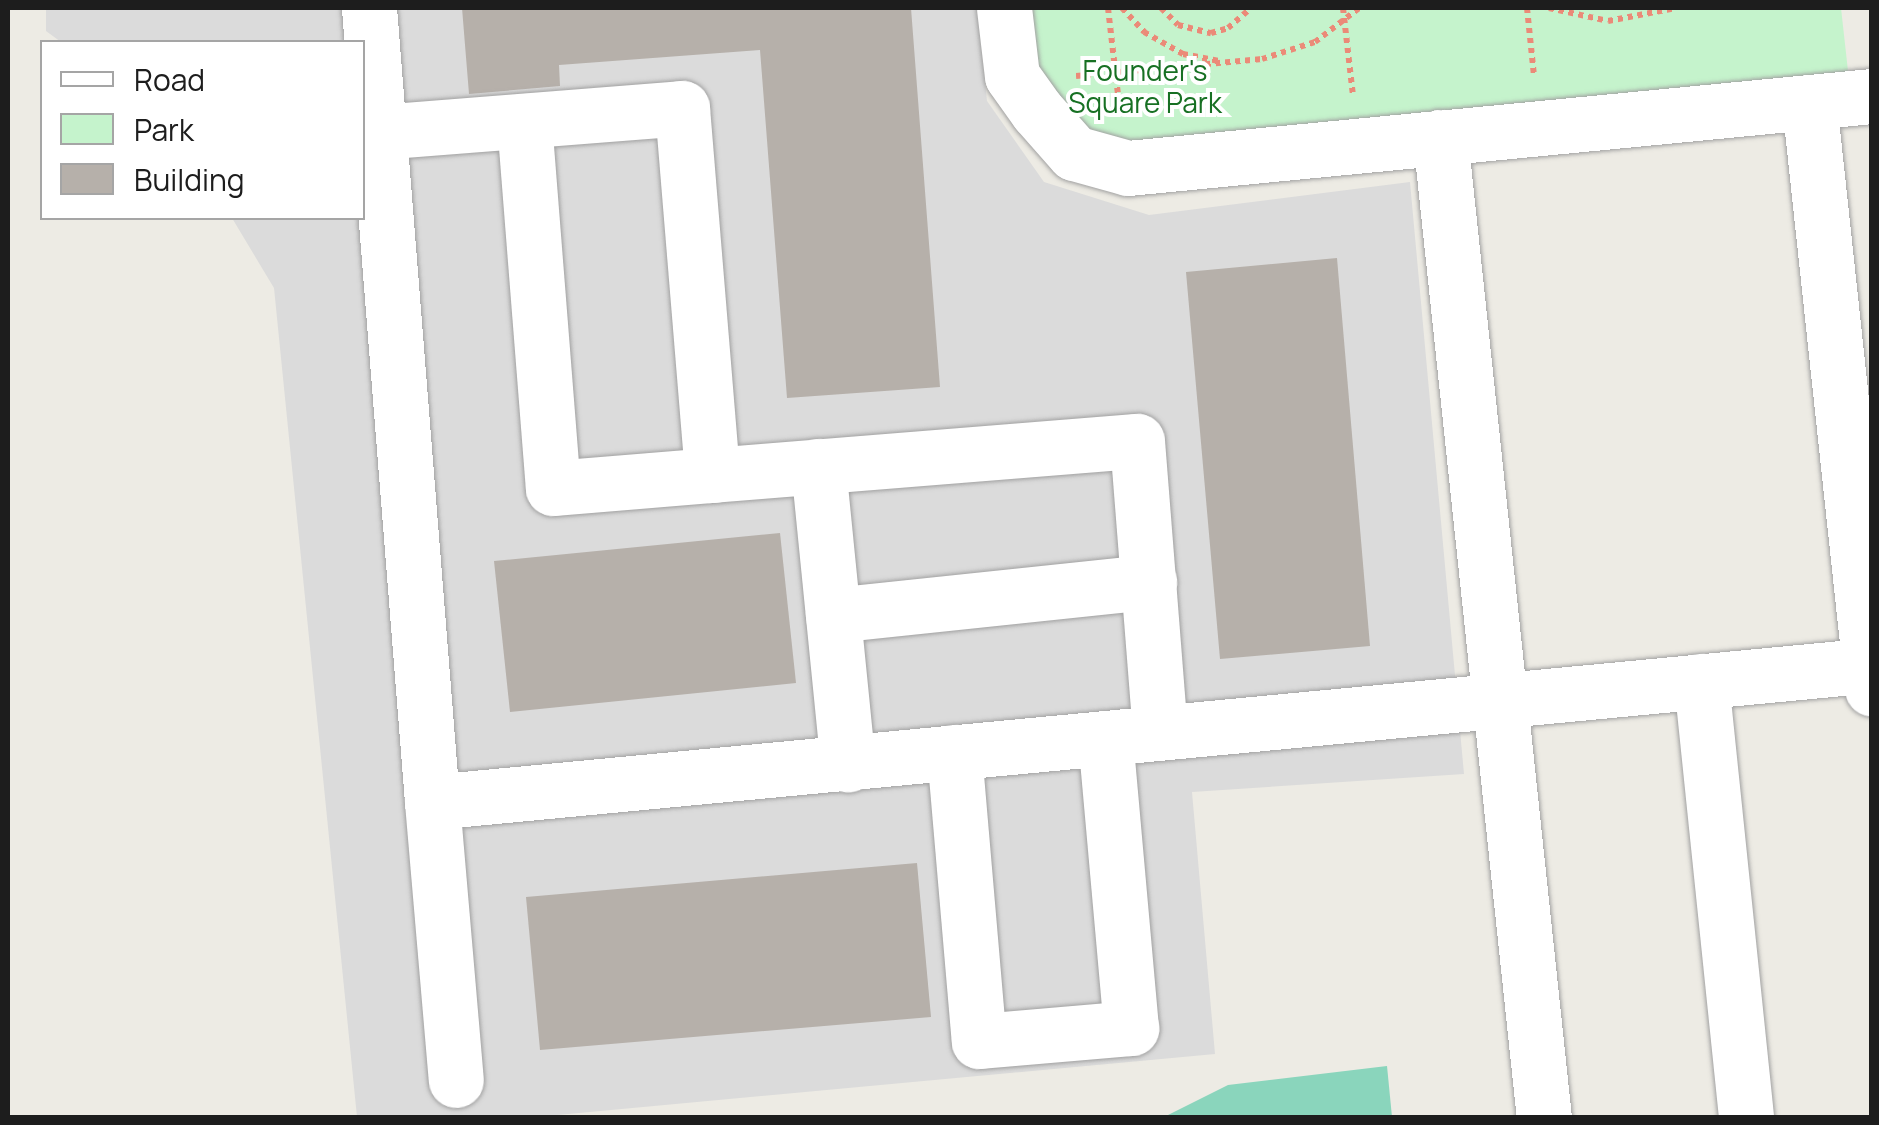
<!DOCTYPE html>
<style>
body{margin:0}
#map{position:relative;width:1879px;height:1125px;overflow:hidden;background:#edebe4;font-family:Manrope,sans-serif}
div>[style]{position:absolute}
.residential>*{inset:0;background:#dbdbdb}
.park>*{inset:0;background:#c5f3cc}
.pitch>*{inset:0;background:#8ad5bc}
.building>*{inset:0;background:#b6b0aa}
.path>*{height:6px;margin-top:-3px;transform-origin:0;background:repeating-linear-gradient(90deg,#eb8a78 0 5px,transparent 0 10px)}
.roads{filter:drop-shadow(0 0 2px #a1a1a1) drop-shadow(0 0 2px #a1a1a1)}
.minor>*{height:55px;margin:-27.5px;padding:0 27.5px;transform-origin:27.5px;border-radius:27.5px;background:#fff}
span{translate:-50% -50%;white-space:nowrap;text-align:center;line-height:1.15;-webkit-text-stroke:8px #fff;paint-order:stroke}
.park-label{font-size:28px;color:#177023}
.frame{position:absolute;inset:0;border:10px solid #1d1d1d;pointer-events:none}
.legend{position:absolute;left:40px;top:40px;width:325px;height:180px;box-sizing:border-box;background:#fff;border:2px solid #a5a5a5;margin:0;padding:12px 18px;list-style:none;font-size:30px;color:#1d1d1d}
.legend li{display:flex;align-items:center;gap:20px;height:50px}
.legend b{width:50px;border:2px solid #a5a5a5}
</style>
<div id="map">
<div class="residential">
<div style="clip-path:polygon(46px 8px,977px 8px,987px 101px,1044px 182px,1149px 215px,1410px 182px,1464px 774px,1192px 792px,1215px 1054px,536px 1117px,357px 1117px,274px 288px,232px 218px,362px 218px,362px 42px,61px 42px,46px 31px)"></div>
</div>
<div class="park">
<div style="clip-path:polygon(1004px 8px,1841px 8px,1851px 98px,1074px 153px)"></div>
</div>
<div class="pitch">
<div style="clip-path:polygon(1387px 1066px,1392px 1117px,1164px 1117px,1228px 1085px)"></div>
</div>
<div class="building">
<div style="clip-path:polygon(462px 8px,911px 8px,940px 387px,787px 398px,760px 50px,559px 65px,560px 86px,469px 94px)"></div>
<div style="clip-path:polygon(1337px 258px,1370px 646px,1220px 659px,1186px 272px)"></div>
<div style="clip-path:polygon(780px 533px,796px 683px,510px 712px,494px 561px)"></div>
<div style="clip-path:polygon(917px 863px,931px 1017px,540px 1050px,526px 897px)"></div>
</div>
<div class="path">
<div style="left:1108px;top:8px;width:105px;rotate:83.4deg"></div>
<div style="left:1122px;top:8px;width:33px;rotate:47deg"></div>
<div style="left:1144px;top:32px;width:45px;rotate:29.4deg"></div>
<div style="left:1183px;top:54px;width:38px;rotate:11deg"></div>
<div style="left:1161px;top:8px;width:24px;rotate:45deg"></div>
<div style="left:1178px;top:25px;width:34px;rotate:14deg"></div>
<div style="left:1211px;top:33px;width:18px;rotate:-16deg"></div>
<div style="left:1228px;top:28px;width:30px;rotate:-41deg"></div>
<div style="left:1343px;top:8px;width:89px;rotate:83.5deg"></div>
<div style="left:1527px;top:8px;width:68px;rotate:84.1deg"></div>
<div style="left:1549px;top:8px;width:60px;rotate:12.4deg"></div>
<div style="left:1608px;top:21px;width:69px;rotate:-10.8deg"></div>
<div style="left:1076px;top:76px;width:187px;rotate:-5.2deg"></div>
<div style="left:1262px;top:59px;width:56px;rotate:-17.8deg"></div>
<div style="left:1315px;top:42px;width:56px;rotate:-37.7deg"></div>
</div>
<div class="roads">
<div class="minor">
<div style="left:369px;top:8px;width:796px;rotate:85.46deg"></div>
<div style="left:432px;top:802px;width:1447px;rotate:-5.43deg"></div>
<div style="left:1004px;top:8px;width:68px;rotate:83.3deg"></div>
<div style="left:1012px;top:76px;width:43px;rotate:54.5deg"></div>
<div style="left:1037px;top:111px;width:56px;rotate:48.6deg"></div>
<div style="left:1074px;top:153px;width:56px;rotate:15.5deg"></div>
<div style="left:1128px;top:168px;width:747px;rotate:-5.53deg"></div>
<div style="left:1809px;top:102px;width:590px;rotate:83.87deg"></div>
<div style="left:524px;top:121px;width:368px;rotate:85.5deg"></div>
<div style="left:553px;top:488px;width:160px;rotate:-4.7deg"></div>
<div style="left:379px;top:132px;width:304px;rotate:-4.5deg"></div>
<div style="left:682px;top:108px;width:368px;rotate:85.3deg"></div>
<div style="left:712px;top:475px;width:426px;rotate:-4.6deg"></div>
<div style="left:1137px;top:441px;width:292px;rotate:85.5deg"></div>
<div style="left:1440px;top:137px;width:986px;rotate:83.95deg"></div>
<div style="left:818px;top:466px;width:300px;rotate:84.3deg"></div>
<div style="left:833px;top:615px;width:318px;rotate:-6deg"></div>
<div style="left:1701px;top:681px;width:439px;rotate:84.1deg"></div>
<div style="left:954px;top:752px;width:290px;rotate:85.1deg"></div>
<div style="left:979px;top:1041px;width:153px;rotate:-4.9deg"></div>
<div style="left:1131px;top:1028px;width:290px;rotate:-95.1deg"></div>
<div style="left:432px;top:802px;width:279px;rotate:85.1deg"></div>
</div>
</div>
<div class="park-label">
<span style="left:1145px;top:86px">Founder's<br>Square Park</span>
</div>
<div class="frame"></div>
<ul class="legend">
<li><b style="height:12px;background:#fff"></b>Road</li>
<li><b style="height:28px;background:#c5f3cc"></b>Park</li>
<li><b style="height:28px;background:#b6b0aa"></b>Building</li>
</ul>
</div>
